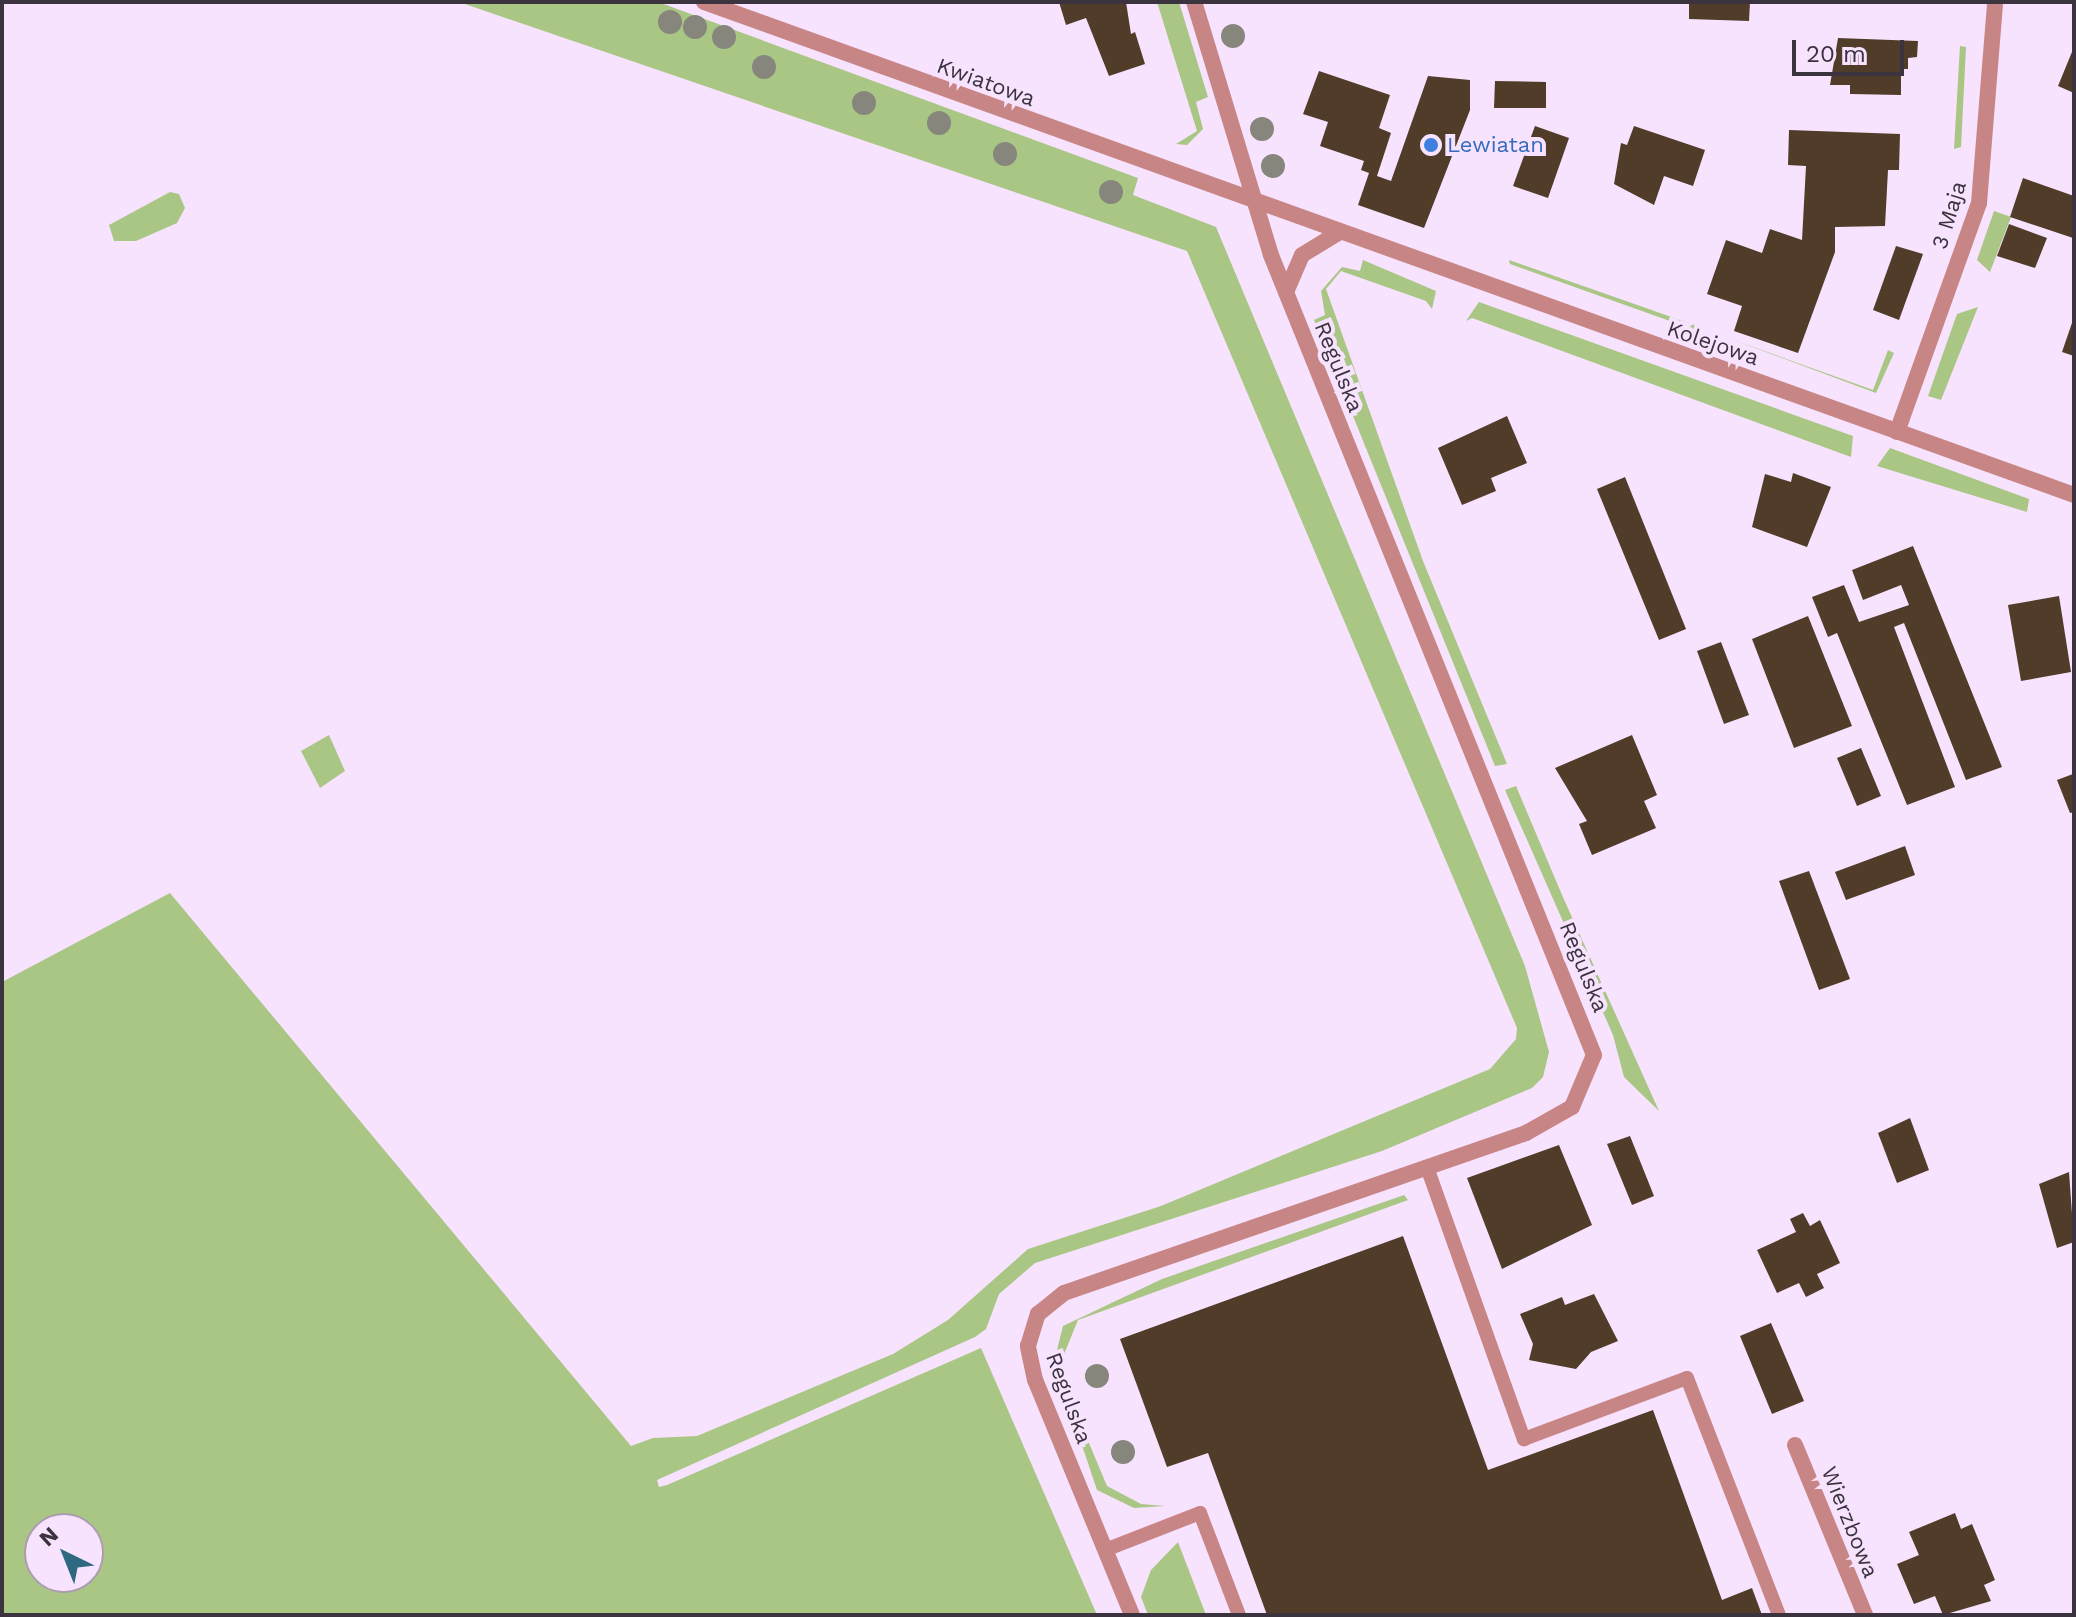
<!DOCTYPE html>
<style>
body{margin:0}
#map{position:relative;width:2076px;height:1617px;overflow:hidden;background:#f7e3fe;font-family:"Work Sans",sans-serif}
div>[style]{position:absolute}
.green>*{inset:0;background:#a9c685}
.building>*{inset:0;background:#513c29}
.service>*{height:14px;margin:-7px;padding:0 7px;transform-origin:7px;border-radius:7px;background:#c88585}
.minor>*{height:16px;margin:-8px;padding:0 8px;transform-origin:8px;border-radius:8px;background:#c88585}
.trees>*{width:24px;height:24px;margin:-12px;border-radius:50%;background:#87867d}
.dots>*{width:22px;height:22px;translate:-50% -50%;box-sizing:border-box;border:4px solid #f7e3fe;border-radius:50%}
span{translate:-50% -50%;white-space:nowrap;text-align:center;line-height:1.15;-webkit-text-stroke:8px #f7e3fe;paint-order:stroke}
.street-label{font-size:22px;color:#3b333e}
.shop-label{font-size:22px;color:#366cbe}
.left{translate:0 -50%;text-align:left}
.frame{position:absolute;inset:0;border:4px solid #3b333e;pointer-events:none}
.north{position:absolute;left:24px;top:1513px;width:80px;height:80px;box-sizing:border-box;background:#f7e3fe;border:2px solid #ac9db1;border-radius:50%;rotate:317deg;font-size:22px;font-weight:700;line-height:32px;text-align:center;color:#3b333e}
.north::after{content:'';display:block;margin:auto;width:28px;height:36px;background:#2e6981;clip-path:polygon(50% 0,100% 100%,50% 72%,0 100%)}
.scale{position:absolute;left:1792px;top:40px;width:112px;height:36px;box-sizing:border-box;border:4px solid #3b333e;border-top:0;padding-left:10px;font-size:24px;line-height:28px;white-space:nowrap;color:#3b333e;-webkit-text-stroke:6px #f7e3fe;paint-order:stroke}
</style>
<div id="map">
<div class="green">
<div style="clip-path:polygon(evenodd,459px 2px,658px 2px,1138px 178px,1133px 195px,1216px 227px,1525px 966px,1549px 1052px,1543px 1077px,1532px 1088px,1382px 1151px,1035px 1263px,999px 1294px,986px 1329px,975px 1337px,657px 1480px,659px 1487px,667px 1485px,981px 1348px,1097px 1615px,2px 1615px,2px 982px,170px 893px,631px 1446px,653px 1438px,697px 1436px,893px 1354px,948px 1320px,1028px 1249px,1161px 1206px,1490px 1069px,1516px 1039px,1517px 1028px,1187px 251px,459px 2px,40px 1529px,88px 1529px,88px 1577px,40px 1577px,40px 1529px)"></div>
<div style="clip-path:polygon(1157px 2px,1179px 2px,1208px 97px,1196px 102px,1203px 129px,1187px 145px,1176px 144px,1197px 131px)"></div>
<div style="clip-path:polygon(1960px 46px,1966px 47px,1961px 147px,1954px 149px)"></div>
<div style="clip-path:polygon(170px 192px,179px 194px,185px 208px,177px 223px,136px 241px,114px 241px,109px 225px)"></div>
<div style="clip-path:polygon(1994px 211px,2011px 217px,1990px 272px,1977px 260px)"></div>
<div style="clip-path:polygon(1363px 260px,1436px 291px,1432px 309px,1426px 301px,1341px 271px,1326px 289px,1423px 561px,1507px 764px,1495px 766px,1314px 320px,1325px 315px,1321px 291px,1342px 267px,1360px 271px)"></div>
<div style="clip-path:polygon(1509px 260px,1700px 327px,1698px 331px,1510px 264px)"></div>
<div style="clip-path:polygon(1479px 302px,1853px 436px,1851px 457px,1472px 318px,1466px 321px)"></div>
<div style="clip-path:polygon(1978px 307px,1941px 400px,1928px 396px,1957px 314px)"></div>
<div style="clip-path:polygon(1731px 339px,1873px 390px,1888px 350px,1894px 353px,1876px 393px)"></div>
<div style="clip-path:polygon(1890px 448px,2029px 499px,2027px 512px,1877px 466px)"></div>
<div style="clip-path:polygon(329px 735px,345px 771px,320px 788px,301px 751px)"></div>
<div style="clip-path:polygon(1516px 786px,1562px 895px,1659px 1111px,1624px 1077px,1613px 1035px,1505px 790px)"></div>
<div style="clip-path:polygon(1404px 1195px,1408px 1200px,1078px 1320px,1058px 1369px,1107px 1486px,1141px 1504px,1165px 1506px,1134px 1508px,1097px 1490px,1054px 1362px,1063px 1326px,1162px 1279px)"></div>
<div style="clip-path:polygon(1178px 1542px,1206px 1615px,1148px 1615px,1141px 1597px,1151px 1570px)"></div>
</div>
<div class="building">
<div style="clip-path:polygon(1059px 2px,1126px 2px,1131px 34px,1135px 32px,1145px 64px,1109px 76px,1086px 18px,1066px 25px)"></div>
<div style="clip-path:polygon(1689px 2px,1750px 2px,1749px 21px,1689px 19px)"></div>
<div style="clip-path:polygon(1838px 38px,1918px 41px,1917px 57px,1908px 58px,1908px 69px,1901px 69px,1901px 95px,1850px 94px,1850px 85px,1830px 85px)"></div>
<div style="clip-path:polygon(2074px 47px,2074px 93px,2058px 86px)"></div>
<div style="clip-path:polygon(1319px 71px,1390px 95px,1379px 128px,1391px 133px,1377px 176px,1391px 181px,1428px 76px,1470px 80px,1470px 110px,1424px 228px,1358px 205px,1369px 173px,1361px 170px,1364px 161px,1320px 146px,1328px 122px,1303px 114px)"></div>
<div style="clip-path:polygon(1495px 81px,1546px 82px,1546px 108px,1494px 108px)"></div>
<div style="clip-path:polygon(1535px 126px,1569px 138px,1548px 198px,1513px 186px)"></div>
<div style="clip-path:polygon(1634px 126px,1705px 150px,1693px 186px,1664px 176px,1654px 205px,1614px 184px,1621px 143px,1627px 145px)"></div>
<div style="clip-path:polygon(1789px 130px,1900px 134px,1899px 170px,1888px 170px,1885px 226px,1835px 227px,1835px 252px,1798px 353px,1734px 331px,1742px 306px,1707px 294px,1726px 240px,1762px 253px,1770px 229px,1802px 240px,1806px 166px,1788px 165px)"></div>
<div style="clip-path:polygon(2023px 178px,2074px 196px,2073px 238px,2010px 217px)"></div>
<div style="clip-path:polygon(2009px 224px,2047px 238px,2035px 268px,1997px 256px)"></div>
<div style="clip-path:polygon(1896px 246px,1923px 254px,1899px 320px,1873px 310px)"></div>
<div style="clip-path:polygon(2074px 317px,2074px 356px,2062px 352px)"></div>
<div style="clip-path:polygon(1507px 416px,1527px 463px,1491px 478px,1496px 491px,1462px 505px,1438px 448px)"></div>
<div style="clip-path:polygon(1793px 473px,1831px 487px,1807px 547px,1752px 527px,1765px 474px,1791px 482px)"></div>
<div style="clip-path:polygon(1625px 477px,1686px 629px,1659px 640px,1597px 489px)"></div>
<div style="clip-path:polygon(1913px 546px,2002px 767px,1966px 780px,1904px 623px,1894px 627px,1955px 787px,1907px 805px,1837px 633px,1828px 637px,1812px 597px,1844px 585px,1859px 622px,1909px 605px,1901px 585px,1863px 600px,1852px 570px)"></div>
<div style="clip-path:polygon(2059px 596px,2071px 672px,2021px 681px,2008px 605px)"></div>
<div style="clip-path:polygon(1808px 616px,1852px 726px,1794px 748px,1752px 639px)"></div>
<div style="clip-path:polygon(1721px 642px,1749px 715px,1724px 724px,1697px 651px)"></div>
<div style="clip-path:polygon(1632px 735px,1657px 795px,1644px 801px,1656px 828px,1592px 855px,1579px 824px,1587px 821px,1555px 768px)"></div>
<div style="clip-path:polygon(1861px 748px,1881px 796px,1857px 806px,1837px 758px)"></div>
<div style="clip-path:polygon(2073px 774px,2074px 812px,2070px 813px,2057px 780px)"></div>
<div style="clip-path:polygon(1905px 846px,1915px 875px,1846px 900px,1835px 872px)"></div>
<div style="clip-path:polygon(1809px 871px,1850px 979px,1819px 990px,1779px 881px)"></div>
<div style="clip-path:polygon(1910px 1118px,1929px 1170px,1897px 1183px,1878px 1133px)"></div>
<div style="clip-path:polygon(1630px 1136px,1654px 1196px,1632px 1205px,1607px 1144px)"></div>
<div style="clip-path:polygon(1559px 1145px,1592px 1225px,1502px 1269px,1467px 1178px)"></div>
<div style="clip-path:polygon(2069px 1172px,2074px 1242px,2057px 1248px,2039px 1184px)"></div>
<div style="clip-path:polygon(1803px 1213px,1810px 1226px,1820px 1220px,1840px 1263px,1817px 1274px,1824px 1288px,1806px 1297px,1799px 1283px,1777px 1293px,1757px 1250px,1796px 1232px,1790px 1219px)"></div>
<div style="clip-path:polygon(1403px 1236px,1488px 1470px,1653px 1410px,1722px 1600px,1752px 1588px,1762px 1615px,1267px 1615px,1208px 1453px,1167px 1467px,1120px 1339px)"></div>
<div style="clip-path:polygon(1594px 1294px,1618px 1341px,1591px 1352px,1576px 1369px,1529px 1360px,1533px 1344px,1520px 1314px,1562px 1297px,1565px 1305px)"></div>
<div style="clip-path:polygon(1771px 1323px,1804px 1401px,1772px 1414px,1740px 1336px)"></div>
<div style="clip-path:polygon(1955px 1513px,1961px 1529px,1972px 1524px,1995px 1580px,1984px 1585px,1991px 1601px,1943px 1615px,1935px 1596px,1914px 1604px,1897px 1564px,1919px 1555px,1909px 1532px)"></div>
</div>
<div class="service">
<div style="left:1428px;top:1170px;width:286px;rotate:70.4deg"></div>
<div style="left:1524px;top:1439px;width:174px;rotate:-20.5deg"></div>
<div style="left:1687px;top:1378px;width:254px;rotate:68.8deg"></div>
<div style="left:1105px;top:1550px;width:102px;rotate:-21.3deg"></div>
<div style="left:1200px;top:1513px;width:109px;rotate:69.1deg"></div>
</div>
<div class="minor">
<div style="left:704px;top:2px;width:1456px;rotate:19.79deg"></div>
<div style="left:1286px;top:292px;width:40px;rotate:-66.6deg"></div>
<div style="left:1302px;top:255px;width:42px;rotate:-31.4deg"></div>
<div style="left:1897px;top:432px;width:243px;rotate:-70.3deg"></div>
<div style="left:1979px;top:203px;width:202px;rotate:-85.4deg"></div>
<div style="left:1795px;top:1445px;width:184px;rotate:67.6deg"></div>
<div style="left:1132px;top:1615px;width:254px;rotate:-112.4deg"></div>
<div style="left:1035px;top:1380px;width:35px;rotate:-102deg"></div>
<div style="left:1028px;top:1346px;width:34px;rotate:-73deg"></div>
<div style="left:1038px;top:1314px;width:33px;rotate:-39deg"></div>
<div style="left:1064px;top:1293px;width:489px;rotate:-19.1deg"></div>
<div style="left:1526px;top:1133px;width:53px;rotate:-29.5deg"></div>
<div style="left:1572px;top:1107px;width:56px;rotate:-67.1deg"></div>
<div style="left:1594px;top:1055px;width:863px;rotate:-111.99deg"></div>
<div style="left:1271px;top:255px;width:264px;rotate:-106.9deg"></div>
</div>
<div class="trees">
<div style="left:670px;top:22px"></div>
<div style="left:695px;top:27px"></div>
<div style="left:1233px;top:36px"></div>
<div style="left:724px;top:37px"></div>
<div style="left:764px;top:67px"></div>
<div style="left:864px;top:103px"></div>
<div style="left:939px;top:123px"></div>
<div style="left:1262px;top:129px"></div>
<div style="left:1005px;top:154px"></div>
<div style="left:1273px;top:166px"></div>
<div style="left:1111px;top:192px"></div>
<div style="left:1097px;top:1376px"></div>
<div style="left:1123px;top:1452px"></div>
</div>
<div class="dots">
<div style="left:1431px;top:145px;background:#3f7fe0"></div>
</div>
<div class="street-label">
<span style="left:986px;top:82px;rotate:20deg">Kwiatowa</span>
<span style="left:1949px;top:215px;rotate:-73deg">3 Maja</span>
<span style="left:1713px;top:343px;rotate:19deg">Kolejowa</span>
<span style="left:1339px;top:367px;rotate:68deg">Regulska</span>
<span style="left:1584px;top:967px;rotate:68deg">Regulska</span>
<span style="left:1069px;top:1398px;rotate:70deg">Regulska</span>
<span style="left:1850px;top:1522px;rotate:68deg">Wierzbowa</span>
</div>
<div class="shop-label">
<span class="left" style="left:1447px;top:145px">Lewiatan</span>
</div>
<div class="frame"></div>
<div class="north">N</div>
<div class="scale">20 m</div>
</div>
